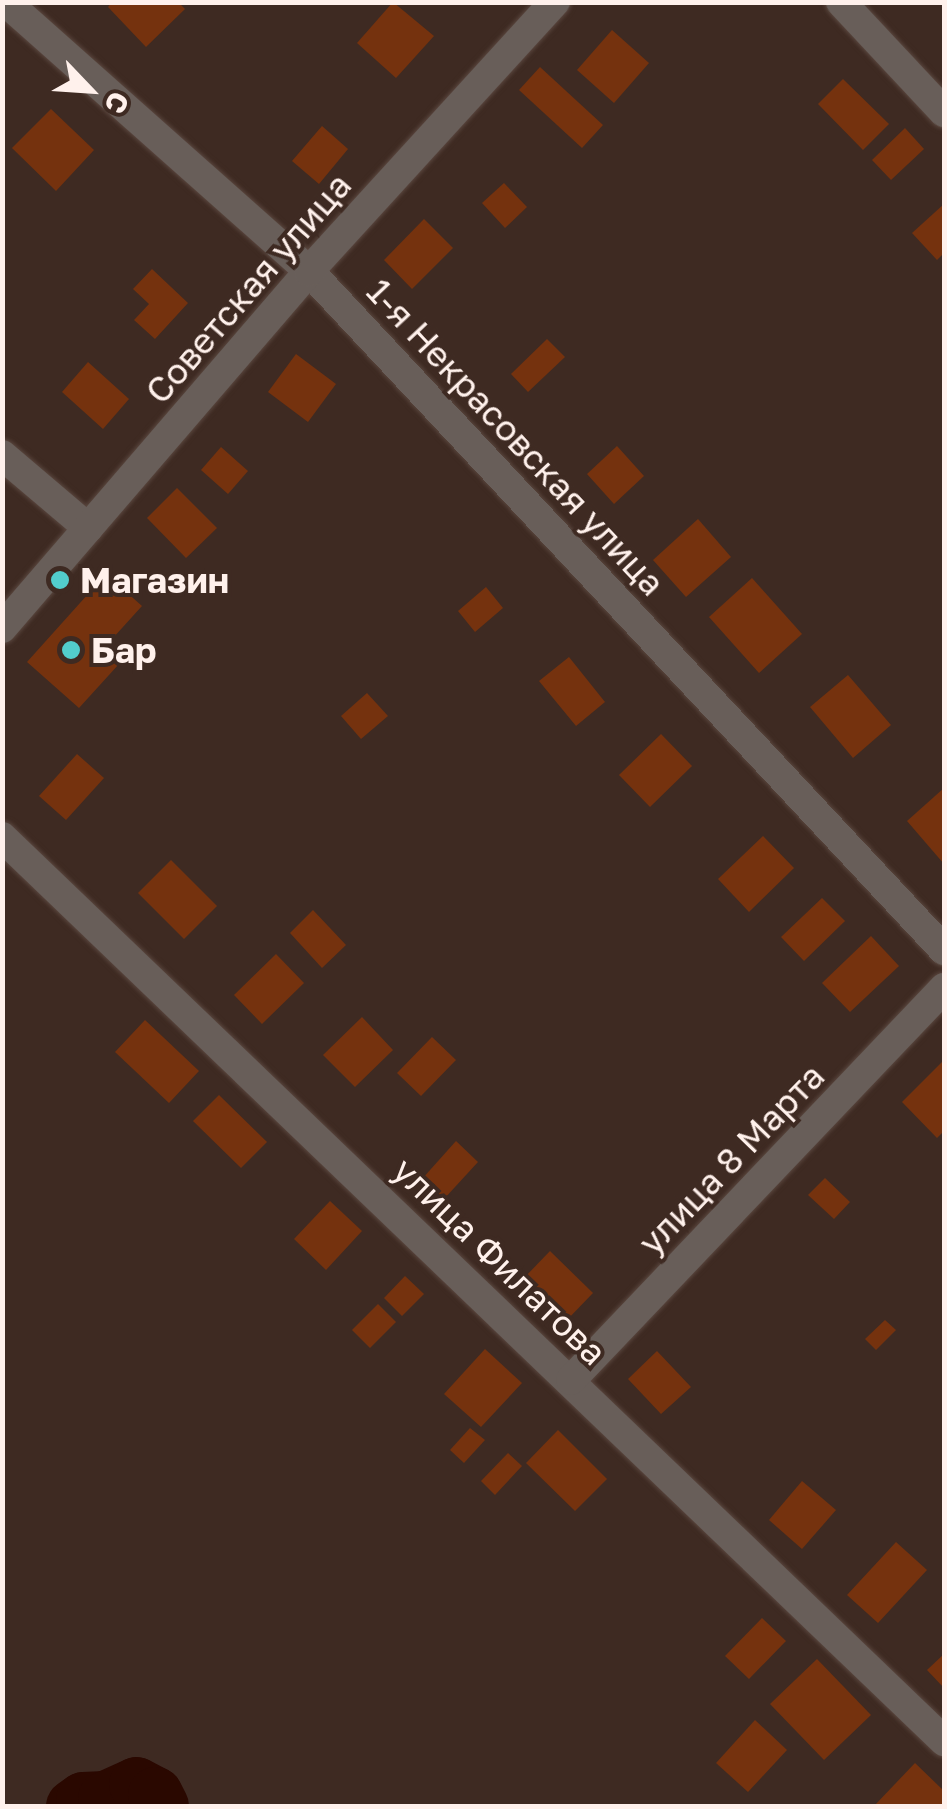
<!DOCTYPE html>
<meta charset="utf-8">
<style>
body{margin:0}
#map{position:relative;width:947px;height:1809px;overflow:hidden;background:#3e2a22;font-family:"Golos Text",sans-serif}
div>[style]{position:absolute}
.river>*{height:55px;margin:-27.5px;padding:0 27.5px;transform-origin:27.5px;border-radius:27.5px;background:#2a0800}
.building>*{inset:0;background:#75320e}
.roads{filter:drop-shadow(0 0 2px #59463e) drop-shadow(0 0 2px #59463e)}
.minor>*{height:30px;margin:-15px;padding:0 15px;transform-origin:15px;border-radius:15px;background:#685e59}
.dots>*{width:28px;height:28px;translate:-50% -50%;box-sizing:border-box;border:5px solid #3e2a22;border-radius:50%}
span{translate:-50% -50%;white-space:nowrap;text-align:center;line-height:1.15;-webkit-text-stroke:8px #3e2a22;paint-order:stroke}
.street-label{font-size:35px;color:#fff1ec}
.poi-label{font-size:35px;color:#fff1ec;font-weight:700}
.left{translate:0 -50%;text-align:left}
.frame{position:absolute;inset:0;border:5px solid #fff1ec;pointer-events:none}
.north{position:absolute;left:40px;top:40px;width:100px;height:100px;-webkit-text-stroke:8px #3e2a22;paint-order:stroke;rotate:115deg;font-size:28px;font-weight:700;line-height:40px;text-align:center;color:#fff1ec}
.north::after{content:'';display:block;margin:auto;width:35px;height:45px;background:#fff1ec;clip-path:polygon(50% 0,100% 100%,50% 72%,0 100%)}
</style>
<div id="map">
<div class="river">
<div style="left:73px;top:1806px;width:12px;rotate:-35deg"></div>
<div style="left:83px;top:1799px;width:22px;rotate:-3deg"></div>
<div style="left:105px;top:1798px;width:34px;rotate:-24deg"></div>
<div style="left:136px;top:1784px;width:21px;rotate:28deg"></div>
<div style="left:155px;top:1794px;width:13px;rotate:63deg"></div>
</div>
<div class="building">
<div style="clip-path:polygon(112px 2px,178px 2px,185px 9px,146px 47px,108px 7px)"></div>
<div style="clip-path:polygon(393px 2px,434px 36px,396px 78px,357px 43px)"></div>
<div style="clip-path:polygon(612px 30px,649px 63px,614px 103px,577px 70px)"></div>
<div style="clip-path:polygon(540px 67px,603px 125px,582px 148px,519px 90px)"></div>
<div style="clip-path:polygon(843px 79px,889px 124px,863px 150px,818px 104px)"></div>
<div style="clip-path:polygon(51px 109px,94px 150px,56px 191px,12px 148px)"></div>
<div style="clip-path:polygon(322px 126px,348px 149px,319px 184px,292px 161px)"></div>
<div style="clip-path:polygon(905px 128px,924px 149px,891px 180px,872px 160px)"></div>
<div style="clip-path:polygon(504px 183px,527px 207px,505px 228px,482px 203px)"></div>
<div style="clip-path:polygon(944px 204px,944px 253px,937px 260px,912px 233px)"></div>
<div style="clip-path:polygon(424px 219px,453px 248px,412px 289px,384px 260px)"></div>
<div style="clip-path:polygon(152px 269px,188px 303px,155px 339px,134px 320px,149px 304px,133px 289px)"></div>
<div style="clip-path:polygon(547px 339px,565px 357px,528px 392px,511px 374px)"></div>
<div style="clip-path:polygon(296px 354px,336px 384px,308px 422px,268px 392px)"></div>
<div style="clip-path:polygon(88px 362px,129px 399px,103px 429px,62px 392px)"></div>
<div style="clip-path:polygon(617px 446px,644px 476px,614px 504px,587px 474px)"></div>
<div style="clip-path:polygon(221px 447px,248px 471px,228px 494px,201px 470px)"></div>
<div style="clip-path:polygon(177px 488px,217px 528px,186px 558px,147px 518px)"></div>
<div style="clip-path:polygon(698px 519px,731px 557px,686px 597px,653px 560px)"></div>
<div style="clip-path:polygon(106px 574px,142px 606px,103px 649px,119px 664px,79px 708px,27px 662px)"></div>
<div style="clip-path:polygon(752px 578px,802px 634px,759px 673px,709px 617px)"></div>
<div style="clip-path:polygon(486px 587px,503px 608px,475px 632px,458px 611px)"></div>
<div style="clip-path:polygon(569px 657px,605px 702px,576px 726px,539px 681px)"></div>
<div style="clip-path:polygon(848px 675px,891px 725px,853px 758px,810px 707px)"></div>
<div style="clip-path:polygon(367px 693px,388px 716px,361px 739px,341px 716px)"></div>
<div style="clip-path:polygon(661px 734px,692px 766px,650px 807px,619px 775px)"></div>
<div style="clip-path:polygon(77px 754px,104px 778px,66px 820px,39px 796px)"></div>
<div style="clip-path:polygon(944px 788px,944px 864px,907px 821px)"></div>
<div style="clip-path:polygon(763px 836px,794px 868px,749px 912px,718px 879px)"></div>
<div style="clip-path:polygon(171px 860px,217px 906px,184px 939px,138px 893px)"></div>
<div style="clip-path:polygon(822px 898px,845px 921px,804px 961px,781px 937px)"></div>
<div style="clip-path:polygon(313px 910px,346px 945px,322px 968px,290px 933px)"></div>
<div style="clip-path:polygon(871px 936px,899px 966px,850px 1012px,822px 983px)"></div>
<div style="clip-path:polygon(276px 954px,304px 983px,262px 1024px,234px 995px)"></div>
<div style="clip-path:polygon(362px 1017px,393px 1050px,355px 1087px,323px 1055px)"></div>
<div style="clip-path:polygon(145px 1020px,199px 1071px,169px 1103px,115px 1052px)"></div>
<div style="clip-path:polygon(432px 1037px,456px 1060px,421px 1096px,397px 1073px)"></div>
<div style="clip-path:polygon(944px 1060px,944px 1131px,937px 1138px,902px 1102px)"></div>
<div style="clip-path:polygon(219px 1095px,267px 1142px,241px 1168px,193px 1121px)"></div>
<div style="clip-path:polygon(456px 1141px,478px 1162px,444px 1199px,422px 1179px)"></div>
<div style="clip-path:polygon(825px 1178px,850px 1202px,834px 1219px,808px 1195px)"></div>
<div style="clip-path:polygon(330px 1201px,362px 1231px,326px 1270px,294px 1239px)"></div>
<div style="clip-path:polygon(550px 1251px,593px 1293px,566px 1321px,523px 1279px)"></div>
<div style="clip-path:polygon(405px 1276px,424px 1294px,402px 1316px,384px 1298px)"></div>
<div style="clip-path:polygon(378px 1304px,396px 1322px,370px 1348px,352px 1330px)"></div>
<div style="clip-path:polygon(885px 1320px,896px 1330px,876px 1350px,865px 1339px)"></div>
<div style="clip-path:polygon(485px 1349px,522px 1383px,481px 1427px,444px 1394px)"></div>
<div style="clip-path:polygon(657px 1351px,691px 1387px,661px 1414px,628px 1379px)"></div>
<div style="clip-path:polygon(470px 1428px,485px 1440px,464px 1463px,450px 1450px)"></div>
<div style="clip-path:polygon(558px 1430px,607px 1479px,575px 1511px,526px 1463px)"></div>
<div style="clip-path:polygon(508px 1453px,522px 1466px,495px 1495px,481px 1481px)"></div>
<div style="clip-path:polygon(802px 1481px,836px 1510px,802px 1549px,769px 1520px)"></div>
<div style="clip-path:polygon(896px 1542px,927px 1570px,878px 1623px,847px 1595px)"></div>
<div style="clip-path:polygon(762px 1618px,786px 1641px,749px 1679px,725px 1656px)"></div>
<div style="clip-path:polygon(944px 1654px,944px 1688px,927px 1670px)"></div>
<div style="clip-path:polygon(817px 1659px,871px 1715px,824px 1760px,770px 1704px)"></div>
<div style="clip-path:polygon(755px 1720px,787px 1750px,748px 1792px,716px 1763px)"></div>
<div style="clip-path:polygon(915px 1763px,944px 1791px,944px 1806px,874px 1806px)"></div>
</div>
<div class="roads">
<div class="minor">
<div style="left:6px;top:2px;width:405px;rotate:41.6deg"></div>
<div style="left:309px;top:271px;width:930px;rotate:46.92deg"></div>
<div style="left:841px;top:2px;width:151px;rotate:46.9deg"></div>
<div style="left:2px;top:455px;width:113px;rotate:40.3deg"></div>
<div style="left:2px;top:628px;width:471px;rotate:-49.3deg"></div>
<div style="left:309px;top:271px;width:365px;rotate:-47.6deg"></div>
<div style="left:2px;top:837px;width:1306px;rotate:43.82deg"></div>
<div style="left:571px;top:1380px;width:541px;rotate:-46.42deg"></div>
</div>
</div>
<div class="dots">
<div style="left:60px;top:580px;background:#52cdcc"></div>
<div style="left:71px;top:650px;background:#52cdcc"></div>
</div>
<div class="street-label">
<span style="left:248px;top:288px;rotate:-49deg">Советская улица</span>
<span style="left:516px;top:437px;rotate:47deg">1-я Некрасовская улица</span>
<span style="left:731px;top:1159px;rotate:-46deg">улица 8 Марта</span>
<span style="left:500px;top:1261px;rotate:44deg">улица Филатова</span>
</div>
<div class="poi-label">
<span class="left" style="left:80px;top:580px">Магазин</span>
<span class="left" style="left:91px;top:650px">Бар</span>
</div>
<div class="frame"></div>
<div class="north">С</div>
</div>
